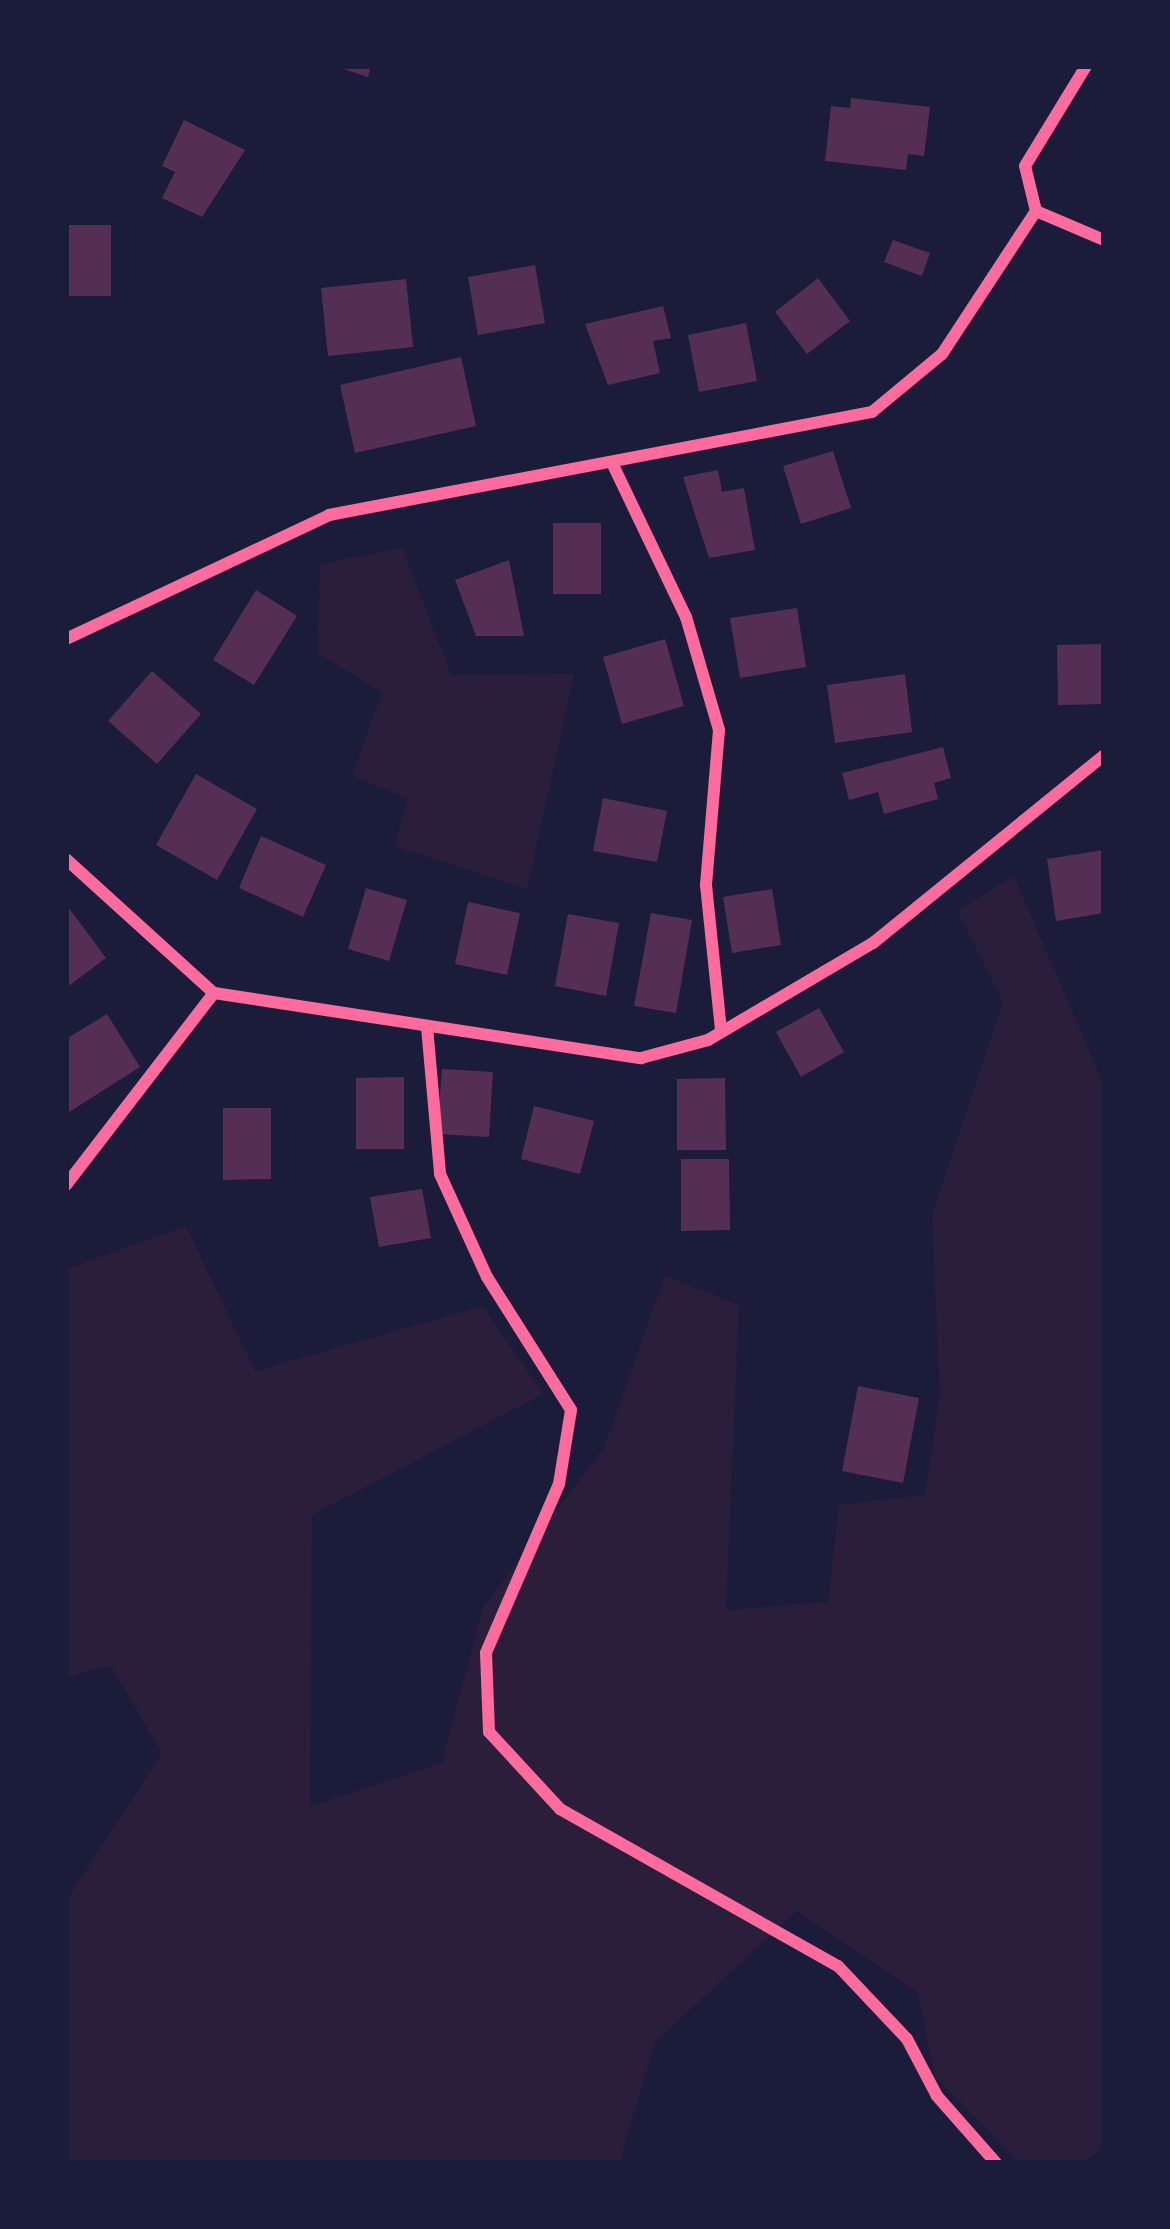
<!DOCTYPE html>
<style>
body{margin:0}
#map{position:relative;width:1170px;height:2229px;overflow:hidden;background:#1b1b3a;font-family:"PT Sans",sans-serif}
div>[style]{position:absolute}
.green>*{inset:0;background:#2a1e3b}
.building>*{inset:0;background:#542f53}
.minor>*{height:12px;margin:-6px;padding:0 6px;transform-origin:6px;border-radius:6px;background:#ff6b9d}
span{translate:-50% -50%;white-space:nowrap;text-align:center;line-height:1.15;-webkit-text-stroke:12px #1b1b3a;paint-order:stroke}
.frame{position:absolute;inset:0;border:69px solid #1b1b3a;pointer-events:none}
</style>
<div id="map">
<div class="green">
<div style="clip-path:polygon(402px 548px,451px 675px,574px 674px,527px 889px,394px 846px,408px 799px,352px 776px,382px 693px,318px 653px,320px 564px)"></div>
<div style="clip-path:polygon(1014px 876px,1104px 1085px,1104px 2148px,1081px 2163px,1019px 2163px,935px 2076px,918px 1992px,797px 1911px,655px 2042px,619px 2163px,66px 2163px,66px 1901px,162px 1753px,110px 1665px,66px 1678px,66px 1269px,186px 1226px,255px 1371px,483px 1306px,543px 1394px,312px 1515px,310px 1806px,442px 1763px,483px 1607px,604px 1448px,665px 1276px,739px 1305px,726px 1610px,828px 1602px,839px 1505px,925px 1495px,940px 1395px,932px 1215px,1003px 1003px,957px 911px)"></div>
</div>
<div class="building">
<div style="clip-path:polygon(334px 66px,371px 66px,368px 77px)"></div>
<div style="clip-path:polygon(851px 98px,930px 107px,924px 156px,908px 154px,906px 170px,825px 161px,831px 106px,850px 108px)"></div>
<div style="clip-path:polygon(184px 120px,245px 150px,202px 217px,162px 198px,175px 172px,162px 166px)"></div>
<div style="clip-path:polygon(66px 225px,111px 225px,111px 296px,66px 296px)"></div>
<div style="clip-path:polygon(893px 240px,930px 253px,922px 276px,884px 262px)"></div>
<div style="clip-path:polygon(535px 265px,545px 323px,478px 335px,468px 277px)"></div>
<div style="clip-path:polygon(818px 278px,850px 321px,807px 354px,775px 312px)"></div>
<div style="clip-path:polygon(406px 279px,413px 347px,328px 356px,321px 288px)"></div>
<div style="clip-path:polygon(663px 306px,671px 338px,653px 341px,660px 373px,608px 385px,585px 324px)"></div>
<div style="clip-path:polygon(746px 323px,757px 381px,699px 392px,688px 335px)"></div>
<div style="clip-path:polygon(461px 357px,476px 426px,355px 453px,340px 385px)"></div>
<div style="clip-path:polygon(833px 451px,851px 508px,801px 524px,783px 466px)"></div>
<div style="clip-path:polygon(718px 470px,722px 492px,744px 488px,755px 550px,709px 558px,683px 477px)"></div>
<div style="clip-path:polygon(553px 523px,601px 523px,601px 594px,553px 594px)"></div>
<div style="clip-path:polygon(509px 560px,524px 636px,476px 636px,455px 580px)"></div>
<div style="clip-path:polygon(256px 590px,297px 616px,254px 685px,213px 660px)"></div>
<div style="clip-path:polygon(797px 608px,806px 667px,740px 678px,730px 618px)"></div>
<div style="clip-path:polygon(665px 639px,684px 706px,622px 724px,603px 657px)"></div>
<div style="clip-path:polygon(1104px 644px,1104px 704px,1058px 705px,1057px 645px)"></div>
<div style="clip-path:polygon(152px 671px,201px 714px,157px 764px,108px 721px)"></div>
<div style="clip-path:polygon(905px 674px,912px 732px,835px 743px,827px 685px)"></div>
<div style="clip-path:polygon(943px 747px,951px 778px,934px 783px,938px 799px,884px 814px,878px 792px,849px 800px,842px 773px)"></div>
<div style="clip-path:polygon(196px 774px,257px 809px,217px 880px,156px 845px)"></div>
<div style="clip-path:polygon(603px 798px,667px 811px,657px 862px,593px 851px)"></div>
<div style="clip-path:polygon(261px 836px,326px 865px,303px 917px,239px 888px)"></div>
<div style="clip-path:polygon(1103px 850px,1104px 913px,1056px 921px,1047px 859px)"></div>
<div style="clip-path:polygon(366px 888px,407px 900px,389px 961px,348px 949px)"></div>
<div style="clip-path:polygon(772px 889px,781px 945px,732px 953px,723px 897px)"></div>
<div style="clip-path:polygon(468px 902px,520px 913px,507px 975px,455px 964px)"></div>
<div style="clip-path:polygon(69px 908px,106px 958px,66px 988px,66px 911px)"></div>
<div style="clip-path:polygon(651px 913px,692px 920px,676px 1013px,634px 1006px)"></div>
<div style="clip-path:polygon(568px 914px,619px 923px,606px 996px,555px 986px)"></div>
<div style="clip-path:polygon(819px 1008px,844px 1052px,801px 1077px,776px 1032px)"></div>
<div style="clip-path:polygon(107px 1014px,140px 1067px,66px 1114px,66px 1039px)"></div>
<div style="clip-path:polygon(442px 1069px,493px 1072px,489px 1137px,437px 1134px)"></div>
<div style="clip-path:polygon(404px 1077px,404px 1149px,356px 1149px,356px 1078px)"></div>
<div style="clip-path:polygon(725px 1078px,726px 1150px,677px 1150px,677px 1079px)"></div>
<div style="clip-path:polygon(534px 1106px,594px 1121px,580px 1174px,521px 1159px)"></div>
<div style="clip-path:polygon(223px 1108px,271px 1108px,271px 1179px,223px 1180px)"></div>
<div style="clip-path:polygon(681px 1159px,729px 1159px,730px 1230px,681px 1231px)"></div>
<div style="clip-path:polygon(422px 1189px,431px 1238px,379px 1247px,370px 1197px)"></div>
<div style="clip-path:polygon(858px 1386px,919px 1398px,903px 1483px,842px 1471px)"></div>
</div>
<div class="minor">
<div style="left:1036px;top:211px;width:46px;rotate:-103.7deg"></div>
<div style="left:1025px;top:166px;width:117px;rotate:-58.6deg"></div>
<div style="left:614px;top:467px;width:166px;rotate:64.4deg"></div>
<div style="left:686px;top:617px;width:118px;rotate:73.7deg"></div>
<div style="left:719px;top:730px;width:156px;rotate:94.8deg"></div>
<div style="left:706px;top:885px;width:147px;rotate:84.1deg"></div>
<div style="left:66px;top:639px;width:291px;rotate:-25.2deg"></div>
<div style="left:329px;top:515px;width:553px;rotate:-10.74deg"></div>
<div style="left:872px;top:412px;width:91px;rotate:-39.6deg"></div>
<div style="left:942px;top:354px;width:171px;rotate:-56.7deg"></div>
<div style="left:1036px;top:211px;width:74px;rotate:23.1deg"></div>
<div style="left:66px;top:859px;width:200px;rotate:42.2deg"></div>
<div style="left:214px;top:993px;width:432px;rotate:8.7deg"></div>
<div style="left:641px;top:1058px;width:69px;rotate:-15deg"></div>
<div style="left:708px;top:1040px;width:191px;rotate:-30.5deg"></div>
<div style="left:873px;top:943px;width:298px;rotate:-39.1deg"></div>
<div style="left:427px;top:1027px;width:148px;rotate:84.9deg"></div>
<div style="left:440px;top:1174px;width:113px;rotate:65.5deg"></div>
<div style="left:487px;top:1277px;width:157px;rotate:57.7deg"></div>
<div style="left:571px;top:1410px;width:75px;rotate:99.2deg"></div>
<div style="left:559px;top:1484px;width:184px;rotate:113.4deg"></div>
<div style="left:486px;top:1653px;width:79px;rotate:87.8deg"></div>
<div style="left:489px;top:1732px;width:105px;rotate:47.3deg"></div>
<div style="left:560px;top:1809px;width:319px;rotate:29.5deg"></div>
<div style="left:838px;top:1966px;width:100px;rotate:46.6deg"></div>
<div style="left:907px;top:2039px;width:64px;rotate:62.2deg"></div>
<div style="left:937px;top:2096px;width:89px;rotate:48.6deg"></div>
<div style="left:66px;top:1185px;width:242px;rotate:-52.4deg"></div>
</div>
<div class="frame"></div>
</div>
